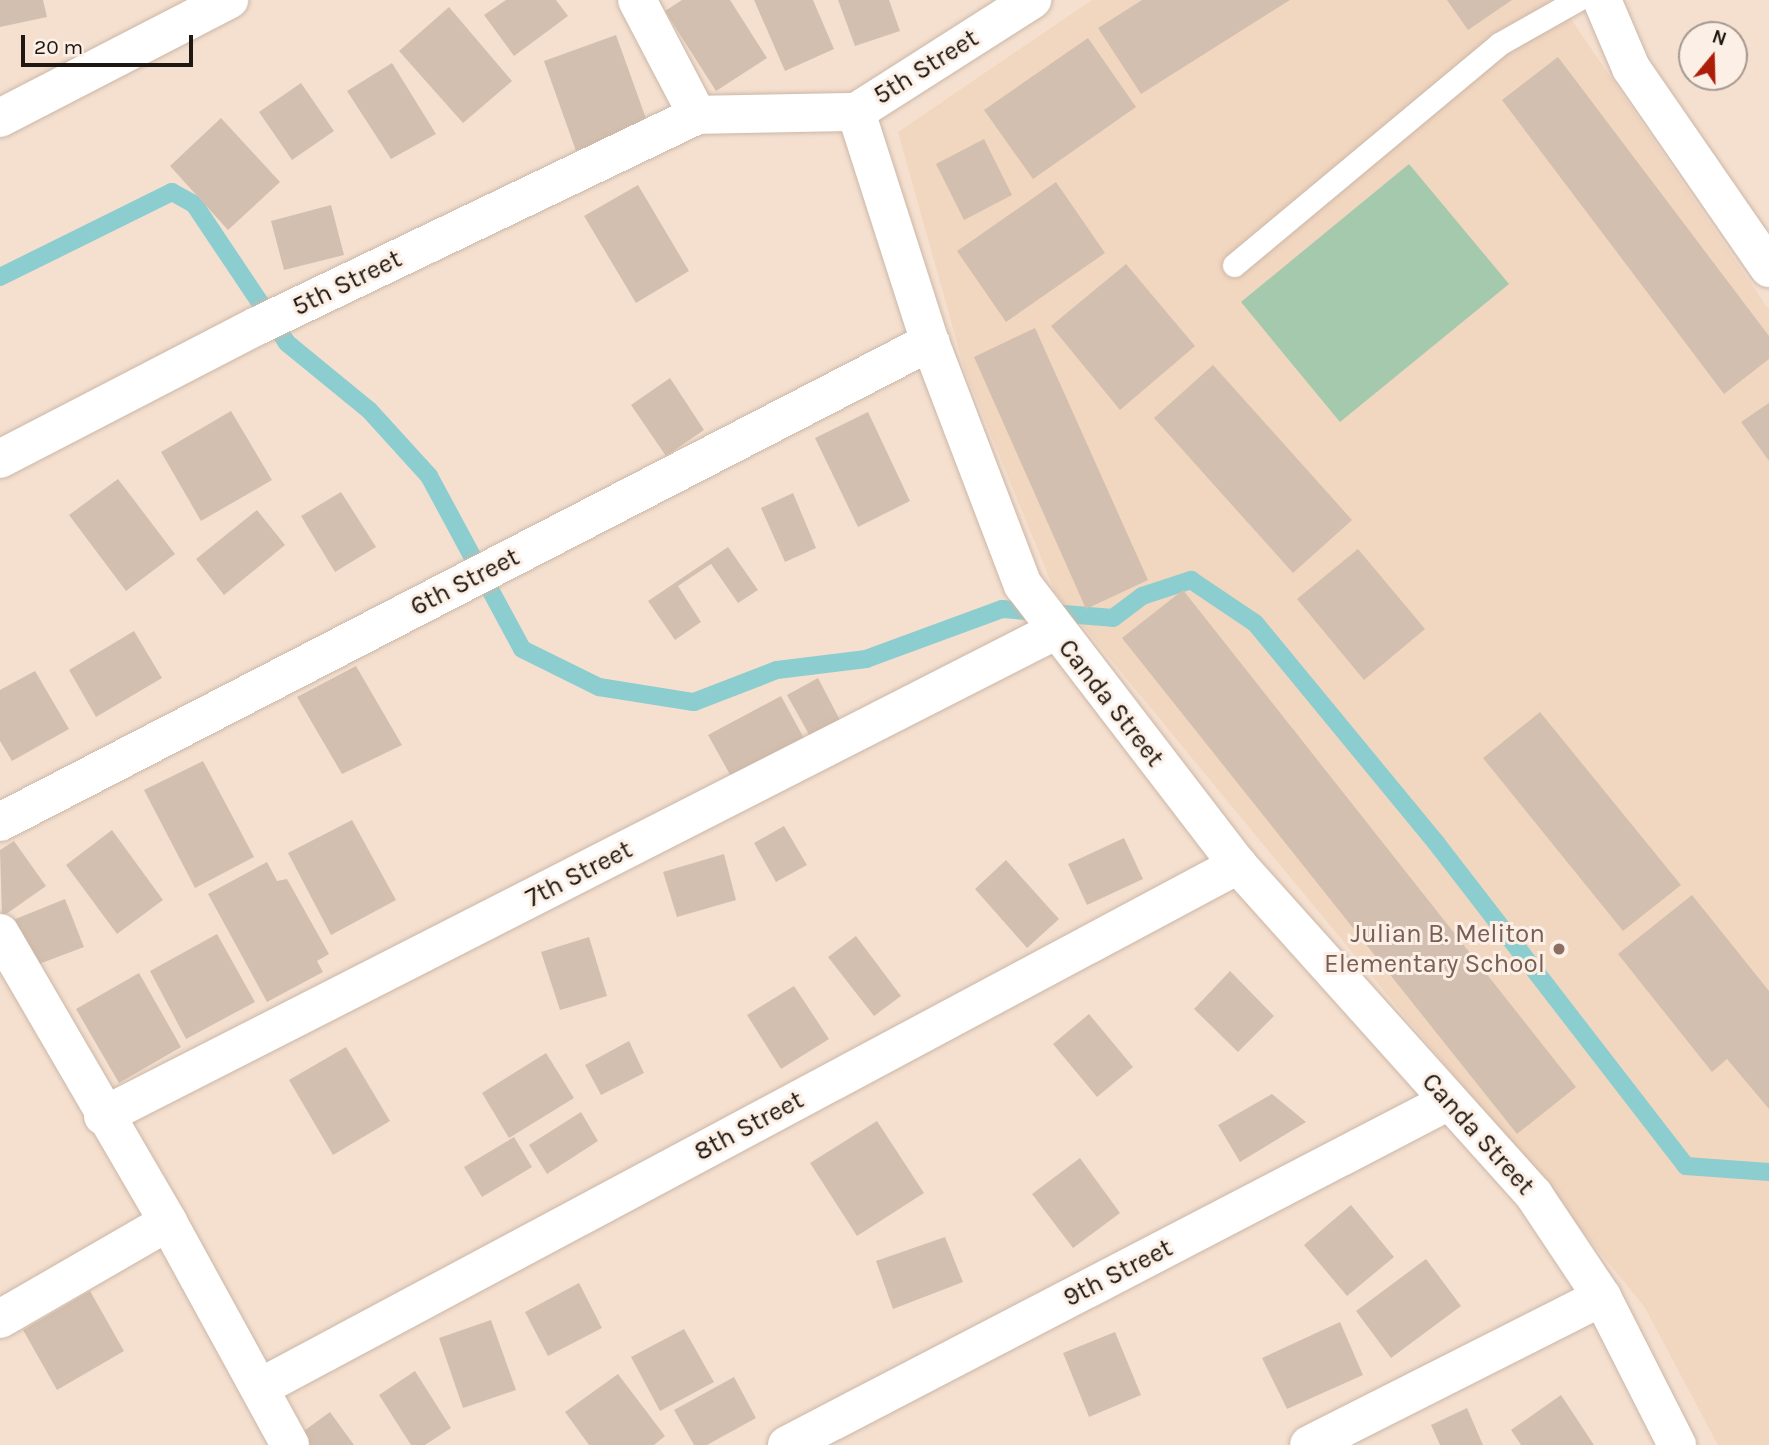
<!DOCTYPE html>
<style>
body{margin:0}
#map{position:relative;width:1769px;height:1445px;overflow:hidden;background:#f5e0d0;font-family:Karla,sans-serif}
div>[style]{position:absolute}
.built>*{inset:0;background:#f1d6c0}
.green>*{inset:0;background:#a4c9ac}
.stream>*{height:18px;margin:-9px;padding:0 9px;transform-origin:9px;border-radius:9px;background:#8ccdcf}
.building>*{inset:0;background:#d3bfaf}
.roads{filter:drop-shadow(0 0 2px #cbb7a7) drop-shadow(0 0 2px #cbb7a7)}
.service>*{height:23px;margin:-11.5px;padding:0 11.5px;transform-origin:11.5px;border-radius:11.5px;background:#fff}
.minor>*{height:38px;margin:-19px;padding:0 19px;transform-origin:19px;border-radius:19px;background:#fff}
.tertiary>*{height:38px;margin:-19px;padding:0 19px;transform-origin:19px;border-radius:19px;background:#fff}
.dots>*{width:19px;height:19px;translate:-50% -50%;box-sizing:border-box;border:4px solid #fcefe5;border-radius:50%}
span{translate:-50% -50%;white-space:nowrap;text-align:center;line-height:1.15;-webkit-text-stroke:6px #fcefe5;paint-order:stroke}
.street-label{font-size:26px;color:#1f1812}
.education-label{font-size:26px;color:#785e54}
.right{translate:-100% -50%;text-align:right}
.north{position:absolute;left:1678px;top:21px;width:70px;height:70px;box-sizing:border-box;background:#fcefe5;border:2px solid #a49991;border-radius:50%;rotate:19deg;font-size:19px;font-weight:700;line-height:28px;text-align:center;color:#1f1812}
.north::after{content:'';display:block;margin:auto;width:24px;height:32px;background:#ad1e08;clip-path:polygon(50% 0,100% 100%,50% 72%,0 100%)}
.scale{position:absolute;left:21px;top:35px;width:172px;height:32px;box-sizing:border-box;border:4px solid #1f1812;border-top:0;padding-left:9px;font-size:21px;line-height:24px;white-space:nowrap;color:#1f1812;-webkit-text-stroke:5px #fcefe5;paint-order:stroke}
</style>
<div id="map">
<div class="built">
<div style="clip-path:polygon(1092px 0,1558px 0,1769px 310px,1769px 1445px,1718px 1445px,1644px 1306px,1055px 592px,965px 371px,898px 132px)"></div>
</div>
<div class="green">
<div style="clip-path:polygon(1409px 164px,1509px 284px,1340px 422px,1241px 302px)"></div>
</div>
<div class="stream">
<div style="left:0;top:277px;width:192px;rotate:-26.3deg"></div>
<div style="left:172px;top:192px;width:25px;rotate:29deg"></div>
<div style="left:194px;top:204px;width:167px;rotate:56.2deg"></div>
<div style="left:287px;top:343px;width:106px;rotate:39.3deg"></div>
<div style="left:369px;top:410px;width:89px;rotate:47.7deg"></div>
<div style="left:429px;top:476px;width:196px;rotate:61.7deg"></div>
<div style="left:522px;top:649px;width:86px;rotate:26.3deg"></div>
<div style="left:599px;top:687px;width:96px;rotate:9deg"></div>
<div style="left:694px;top:702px;width:89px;rotate:-21.1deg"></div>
<div style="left:777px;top:670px;width:90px;rotate:-7deg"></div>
<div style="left:866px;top:659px;width:145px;rotate:-20.2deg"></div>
<div style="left:1002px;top:609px;width:111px;rotate:4.6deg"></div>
<div style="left:1113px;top:618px;width:36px;rotate:-37deg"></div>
<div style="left:1142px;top:596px;width:52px;rotate:-18.1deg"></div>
<div style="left:1191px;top:580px;width:77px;rotate:33.9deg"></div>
<div style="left:1255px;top:623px;width:286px;rotate:50.5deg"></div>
<div style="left:1437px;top:844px;width:407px;rotate:52.3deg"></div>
<div style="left:1686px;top:1166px;width:83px;rotate:4.1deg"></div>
</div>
<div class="building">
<div style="clip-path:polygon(0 0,43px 0,47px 17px,0 27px)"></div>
<div style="clip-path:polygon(506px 0,556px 0,568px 16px,514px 56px,484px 15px)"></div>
<div style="clip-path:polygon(682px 0,730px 0,767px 58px,716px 91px,665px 11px)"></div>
<div style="clip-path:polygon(754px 0,813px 0,834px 49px,785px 71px)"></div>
<div style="clip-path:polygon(838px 0,889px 0,900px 31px,855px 46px)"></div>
<div style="clip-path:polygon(1142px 0,1290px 0,1141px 94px,1098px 28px)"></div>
<div style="clip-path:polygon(1447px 0,1512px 0,1468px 30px)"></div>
<div style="clip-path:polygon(449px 7px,512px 81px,463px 123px,399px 51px)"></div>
<div style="clip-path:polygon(616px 35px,648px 124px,576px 151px,544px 61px)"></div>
<div style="clip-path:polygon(1088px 38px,1136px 107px,1033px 179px,984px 110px)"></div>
<div style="clip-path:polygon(1558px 57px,1769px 336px,1769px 359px,1724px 394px,1502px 100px)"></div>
<div style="clip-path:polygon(392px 63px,436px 134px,391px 159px,347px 91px)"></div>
<div style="clip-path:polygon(301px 83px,334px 131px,292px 160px,259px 112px)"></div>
<div style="clip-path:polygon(221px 118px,280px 182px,228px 230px,170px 166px)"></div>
<div style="clip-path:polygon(984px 139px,1012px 195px,964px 220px,936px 164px)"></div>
<div style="clip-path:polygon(1056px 182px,1105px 253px,1006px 322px,957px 251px)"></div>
<div style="clip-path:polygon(638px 185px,689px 271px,636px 303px,584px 216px)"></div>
<div style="clip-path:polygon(331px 205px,344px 255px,284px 270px,271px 221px)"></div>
<div style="clip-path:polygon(1126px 264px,1195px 346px,1120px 410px,1051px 326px)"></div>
<div style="clip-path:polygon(1035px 328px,1148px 580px,1086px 609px,974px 357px)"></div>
<div style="clip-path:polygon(1213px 365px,1352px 520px,1293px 573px,1154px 418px)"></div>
<div style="clip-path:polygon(670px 378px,704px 430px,666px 456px,631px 405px)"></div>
<div style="clip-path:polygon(1769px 403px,1769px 461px,1741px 422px)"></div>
<div style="clip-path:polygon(231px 411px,272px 480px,201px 521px,161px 452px)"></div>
<div style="clip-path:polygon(868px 412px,910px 501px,858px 527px,815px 438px)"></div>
<div style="clip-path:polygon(118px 479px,175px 554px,126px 591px,69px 515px)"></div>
<div style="clip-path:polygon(341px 492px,376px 547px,335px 572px,301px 516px)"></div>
<div style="clip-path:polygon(793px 493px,816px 548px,785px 562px,761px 508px)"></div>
<div style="clip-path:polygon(257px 510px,285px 545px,224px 595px,196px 559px)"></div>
<div style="clip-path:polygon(728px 547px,758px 590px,738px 603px,711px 564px,678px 586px,701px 622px,675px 640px,648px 601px)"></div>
<div style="clip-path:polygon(1358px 549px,1425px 629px,1364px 680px,1297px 599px)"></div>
<div style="clip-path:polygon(1183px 590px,1576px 1087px,1517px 1134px,1122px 638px)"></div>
<div style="clip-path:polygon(134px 631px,162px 678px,96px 717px,69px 670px)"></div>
<div style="clip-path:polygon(356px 666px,402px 745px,342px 774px,297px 697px)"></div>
<div style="clip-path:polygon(35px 671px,69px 729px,12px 761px,0 741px,0 690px)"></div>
<div style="clip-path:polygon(818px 678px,841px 722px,811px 738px,787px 695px)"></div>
<div style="clip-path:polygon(781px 696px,806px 742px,733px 780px,708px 735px)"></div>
<div style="clip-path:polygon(1540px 712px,1681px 885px,1623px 931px,1483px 758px)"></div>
<div style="clip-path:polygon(203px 761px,254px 857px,195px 888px,144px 790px)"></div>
<div style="clip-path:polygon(352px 820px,396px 900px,331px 935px,288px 853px)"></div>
<div style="clip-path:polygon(784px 826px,807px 865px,776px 882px,754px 843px)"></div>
<div style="clip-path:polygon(112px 830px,163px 900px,117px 934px,66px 865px)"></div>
<div style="clip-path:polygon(1124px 838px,1143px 879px,1087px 905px,1068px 864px)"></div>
<div style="clip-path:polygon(14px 841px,46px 886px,2px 917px,0 850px)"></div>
<div style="clip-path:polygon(724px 854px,736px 900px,677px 917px,663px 872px)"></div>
<div style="clip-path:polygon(1006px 860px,1059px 919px,1027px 948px,975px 889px)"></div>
<div style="clip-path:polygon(267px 862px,277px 881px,287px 879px,329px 954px,317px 961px,323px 972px,267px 1002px,208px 894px)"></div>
<div style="clip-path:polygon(1692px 895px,1769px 991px,1769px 1109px,1727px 1059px,1712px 1072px,1618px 954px)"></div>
<div style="clip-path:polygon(65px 899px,84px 947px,31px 967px,13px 920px)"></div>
<div style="clip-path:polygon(217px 934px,255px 1002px,186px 1039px,150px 971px)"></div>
<div style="clip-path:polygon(856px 936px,901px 996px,874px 1016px,828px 957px)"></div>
<div style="clip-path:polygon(589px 937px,607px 996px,560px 1010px,541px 952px)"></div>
<div style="clip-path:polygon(1230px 971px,1274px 1016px,1238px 1052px,1194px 1009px)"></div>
<div style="clip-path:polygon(139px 973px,181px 1047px,119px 1083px,76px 1009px)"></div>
<div style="clip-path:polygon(794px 986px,829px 1039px,781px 1069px,747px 1015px)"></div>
<div style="clip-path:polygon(1089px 1014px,1133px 1067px,1097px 1097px,1053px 1044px)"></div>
<div style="clip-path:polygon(629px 1041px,644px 1073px,601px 1095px,585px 1065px)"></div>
<div style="clip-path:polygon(346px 1047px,390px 1121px,333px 1155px,289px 1080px)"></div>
<div style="clip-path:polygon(546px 1053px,574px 1098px,509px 1138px,482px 1093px)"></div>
<div style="clip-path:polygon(1272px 1094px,1306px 1122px,1240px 1162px,1218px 1125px)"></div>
<div style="clip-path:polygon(581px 1112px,598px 1141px,547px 1174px,529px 1145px)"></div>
<div style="clip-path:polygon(877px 1121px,924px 1193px,857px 1236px,810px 1163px)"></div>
<div style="clip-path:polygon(514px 1137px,532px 1167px,482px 1197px,464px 1167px)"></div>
<div style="clip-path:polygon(1080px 1158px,1120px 1213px,1073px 1248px,1032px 1194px)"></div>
<div style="clip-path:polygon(1351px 1205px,1394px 1257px,1347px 1296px,1304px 1245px)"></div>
<div style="clip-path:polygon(945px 1237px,963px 1282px,893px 1309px,876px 1261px)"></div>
<div style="clip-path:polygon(1426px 1259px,1461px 1306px,1391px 1358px,1356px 1311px)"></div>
<div style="clip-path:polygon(579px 1283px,602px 1328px,548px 1356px,525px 1312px)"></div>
<div style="clip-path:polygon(90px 1291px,124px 1351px,57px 1390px,23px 1330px)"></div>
<div style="clip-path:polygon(491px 1320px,516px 1390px,463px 1408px,439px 1338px)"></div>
<div style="clip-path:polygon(1340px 1322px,1363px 1375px,1287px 1409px,1262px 1358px)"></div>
<div style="clip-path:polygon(684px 1329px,714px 1382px,660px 1411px,631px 1357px)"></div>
<div style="clip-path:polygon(1115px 1332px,1141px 1395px,1089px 1417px,1063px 1353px)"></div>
<div style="clip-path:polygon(415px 1371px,451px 1428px,425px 1445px,411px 1445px,379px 1395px)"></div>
<div style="clip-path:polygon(618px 1374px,665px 1436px,654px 1445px,589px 1445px,565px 1412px)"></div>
<div style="clip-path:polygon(734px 1377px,756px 1418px,707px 1445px,694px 1445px,674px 1410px)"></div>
<div style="clip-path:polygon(1561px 1395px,1594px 1445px,1521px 1445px,1511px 1430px)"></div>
<div style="clip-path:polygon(1467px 1408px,1483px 1445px,1440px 1445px,1431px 1425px)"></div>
<div style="clip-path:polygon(330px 1412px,354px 1445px,293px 1445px,290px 1441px)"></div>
</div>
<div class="roads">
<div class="service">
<div style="left:1234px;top:265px;width:345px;rotate:-39.8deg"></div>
<div style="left:1499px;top:44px;width:90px;rotate:-29.4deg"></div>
</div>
<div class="minor">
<div style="left:637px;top:0;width:130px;rotate:62.4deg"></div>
<div style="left:697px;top:115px;width:159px;rotate:-1.1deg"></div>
<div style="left:856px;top:112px;width:242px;rotate:72.2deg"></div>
<div style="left:930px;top:342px;width:260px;rotate:69.1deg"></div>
<div style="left:1023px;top:585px;width:353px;rotate:52.5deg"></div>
<div style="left:1238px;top:865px;width:443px;rotate:48.1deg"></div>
<div style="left:1534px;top:1195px;width:123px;rotate:56.3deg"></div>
<div style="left:1602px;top:1297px;width:166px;rotate:63.1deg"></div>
<div style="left:856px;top:112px;width:209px;rotate:-32.5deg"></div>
<div style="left:0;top:118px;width:258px;rotate:-27.3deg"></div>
<div style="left:0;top:459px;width:289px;rotate:-27.4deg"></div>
<div style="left:257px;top:326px;width:488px;rotate:-25.6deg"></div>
<div style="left:0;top:822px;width:1047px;rotate:-27.3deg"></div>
<div style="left:0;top:933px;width:334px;rotate:59.8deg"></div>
<div style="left:168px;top:1222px;width:254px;rotate:61.3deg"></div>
<div style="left:103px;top:1116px;width:1068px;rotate:-27deg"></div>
<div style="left:0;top:1319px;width:194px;rotate:-30deg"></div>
<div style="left:261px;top:1387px;width:1108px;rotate:-28.12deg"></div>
<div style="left:787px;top:1445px;width:746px;rotate:-27.46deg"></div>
<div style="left:1309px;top:1445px;width:328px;rotate:-26.8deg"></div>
</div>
<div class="tertiary">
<div style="left:1602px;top:0;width:74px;rotate:66.9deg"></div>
<div style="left:1631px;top:68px;width:243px;rotate:55.4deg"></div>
</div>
</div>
<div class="dots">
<div style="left:1559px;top:949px;background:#8d6e63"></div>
</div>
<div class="street-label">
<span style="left:926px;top:67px;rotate:-32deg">5th Street</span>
<span style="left:347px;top:283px;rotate:-26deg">5th Street</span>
<span style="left:465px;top:582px;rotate:-27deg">6th Street</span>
<span style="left:1111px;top:703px;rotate:52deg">Canda Street</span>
<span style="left:579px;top:874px;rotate:-27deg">7th Street</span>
<span style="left:749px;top:1126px;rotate:-28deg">8th Street</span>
<span style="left:1478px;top:1134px;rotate:48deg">Canda Street</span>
<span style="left:1118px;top:1273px;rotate:-27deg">9th Street</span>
</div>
<div class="education-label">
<span class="right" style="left:1545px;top:949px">Julian B. Meliton<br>Elementary School</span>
</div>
<div class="north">N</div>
<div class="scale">20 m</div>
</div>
